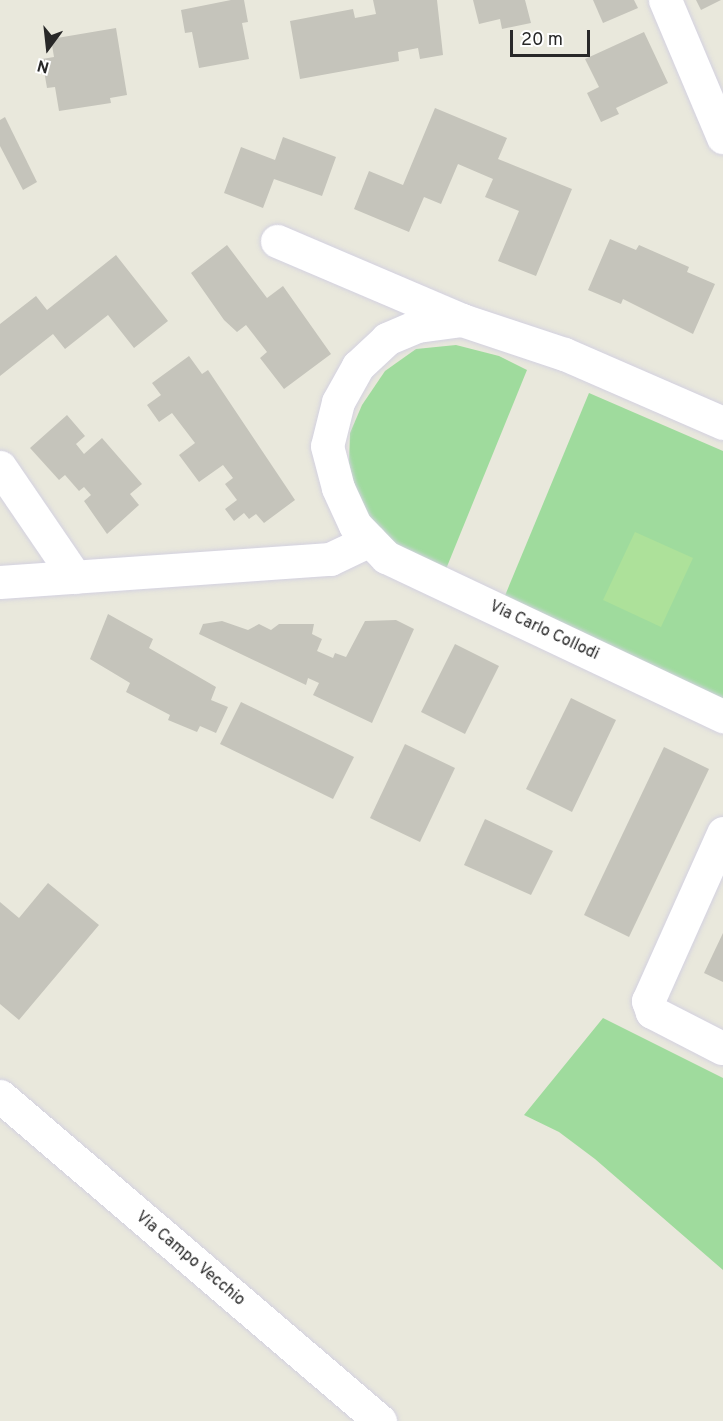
<!DOCTYPE html>
<style>
body{margin:0}
#map{position:relative;width:723px;height:1421px;overflow:hidden;background:#e9e8dc;font-family:Overpass,sans-serif}
div>[style]{position:absolute}
.green>*{inset:0;background:#9fdb9d}
.pitch>*{inset:0;background:#ade19a}
.building>*{inset:0;background:#c5c4bb}
.roads{filter:drop-shadow(0 0 2px #d3d1e0) drop-shadow(0 0 2px #d3d1e0)}
.minor>*{height:33px;margin:-16.5px;padding:0 16.5px;transform-origin:16.5px;border-radius:16.5px;background:#fff}
span{translate:-50% -50%;white-space:nowrap;text-align:center;line-height:1.15;-webkit-text-stroke:6px #fff;paint-order:stroke}
.street-label{font-size:16px;color:#282828}
.north{position:absolute;left:18px;top:18px;width:60px;height:60px;-webkit-text-stroke:4px #fff;paint-order:stroke;rotate:195deg;font-size:16px;font-weight:700;line-height:24px;text-align:center;color:#282828}
.north::after{content:'';display:block;margin:auto;width:21px;height:27px;background:#282828;clip-path:polygon(50% 0,100% 100%,50% 72%,0 100%)}
.scale{position:absolute;left:510px;top:30px;width:80px;height:27px;box-sizing:border-box;border:3px solid #282828;border-top:0;padding-left:8px;font-size:18px;line-height:21px;white-space:nowrap;color:#282828;-webkit-text-stroke:4px #fff;paint-order:stroke}
</style>
<div id="map">
<div class="green">
<div style="clip-path:polygon(456px 345px,499px 356px,527px 370px,446px 569px,393px 543px,371px 524px,356px 494px,349px 463px,350px 433px,362px 405px,385px 371px,416px 349px)"></div>
<div style="clip-path:polygon(589px 393px,723px 451px,723px 704px,504px 598px)"></div>
<div style="clip-path:polygon(603px 1018px,723px 1078px,723px 1270px,595px 1159px,559px 1132px,524px 1115px)"></div>
</div>
<div class="pitch">
<div style="clip-path:polygon(635px 532px,693px 558px,661px 627px,603px 600px)"></div>
</div>
<div class="building">
<div style="clip-path:polygon(231px 0,244px 0,248px 22px,242px 23px,249px 59px,199px 68px,192px 32px,185px 33px,181px 10px)"></div>
<div style="clip-path:polygon(373px 0,437px 0,443px 55px,420px 59px,418px 48px,398px 52px,399px 61px,300px 79px,290px 21px,353px 9px,355px 18px,376px 14px)"></div>
<div style="clip-path:polygon(473px 0,525px 0,531px 23px,502px 29px,500px 19px,479px 24px)"></div>
<div style="clip-path:polygon(593px 0,634px 0,638px 8px,603px 23px)"></div>
<div style="clip-path:polygon(696px 0,721px 0,701px 10px)"></div>
<div style="clip-path:polygon(116px 28px,127px 95px,110px 98px,111px 103px,59px 111px,55px 87px,47px 88px,42px 59px,54px 57px,51px 39px)"></div>
<div style="clip-path:polygon(644px 32px,668px 83px,616px 108px,619px 114px,601px 122px,587px 93px,599px 87px,585px 59px)"></div>
<div style="clip-path:polygon(435px 108px,507px 138px,498px 159px,572px 189px,536px 276px,498px 261px,519px 211px,485px 197px,493px 179px,458px 164px,441px 204px,424px 197px,409px 232px,354px 209px,369px 171px,403px 185px)"></div>
<div style="clip-path:polygon(5px 117px,37px 182px,23px 190px,0 146px,0 120px)"></div>
<div style="clip-path:polygon(283px 137px,336px 157px,322px 196px,274px 179px,263px 208px,224px 193px,241px 147px,275px 160px)"></div>
<div style="clip-path:polygon(610px 239px,636px 250px,639px 245px,689px 267px,687px 272px,715px 284px,693px 334px,623px 299px,621px 304px,588px 290px)"></div>
<div style="clip-path:polygon(227px 245px,267px 298px,283px 286px,331px 354px,284px 389px,260px 358px,267px 352px,246px 325px,237px 332px,224px 320px,191px 273px)"></div>
<div style="clip-path:polygon(116px 255px,168px 321px,134px 348px,108px 315px,65px 349px,53px 334px,0 376px,0 324px,36px 296px,47px 310px)"></div>
<div style="clip-path:polygon(189px 356px,202px 374px,208px 370px,295px 500px,264px 523px,256px 514px,249px 519px,244px 513px,234px 521px,225px 509px,237px 500px,225px 484px,233px 478px,223px 465px,199px 482px,179px 455px,195px 443px,172px 413px,159px 422px,147px 405px,161px 395px,152px 383px)"></div>
<div style="clip-path:polygon(67px 415px,85px 436px,76px 444px,84px 454px,102px 438px,142px 484px,130px 494px,139px 505px,107px 534px,84px 501px,91px 495px,84px 487px,79px 491px,65px 475px,59px 480px,30px 448px)"></div>
<div style="clip-path:polygon(108px 614px,153px 639px,149px 648px,216px 687px,211px 700px,228px 707px,216px 733px,200px 726px,197px 732px,168px 720px,170px 715px,126px 692px,130px 683px,90px 659px)"></div>
<div style="clip-path:polygon(396px 620px,414px 629px,372px 723px,313px 695px,319px 683px,308px 678px,306px 685px,199px 634px,203px 624px,222px 621px,248px 630px,259px 624px,271px 630px,279px 624px,314px 624px,312px 634px,322px 639px,317px 651px,333px 658px,335px 653px,346px 657px,365px 621px)"></div>
<div style="clip-path:polygon(455px 644px,499px 666px,465px 734px,421px 712px)"></div>
<div style="clip-path:polygon(571px 698px,616px 720px,572px 812px,526px 789px)"></div>
<div style="clip-path:polygon(241px 702px,354px 757px,333px 799px,220px 744px)"></div>
<div style="clip-path:polygon(405px 744px,455px 768px,420px 842px,370px 818px)"></div>
<div style="clip-path:polygon(664px 747px,709px 769px,629px 937px,584px 915px)"></div>
<div style="clip-path:polygon(485px 819px,553px 851px,531px 895px,464px 865px)"></div>
<div style="clip-path:polygon(48px 883px,99px 925px,19px 1020px,0 1004px,0 902px,19px 918px)"></div>
<div style="clip-path:polygon(723px 933px,723px 982px,704px 973px)"></div>
</div>
<div class="roads">
<div class="minor">
<div style="left:665px;top:0;width:149px;rotate:67.1deg"></div>
<div style="left:277px;top:241px;width:201px;rotate:23.1deg"></div>
<div style="left:723px;top:423px;width:173px;rotate:-156.5deg"></div>
<div style="left:564px;top:354px;width:108px;rotate:-161.6deg"></div>
<div style="left:462px;top:320px;width:45px;rotate:172.4deg"></div>
<div style="left:417px;top:326px;width:33px;rotate:157deg"></div>
<div style="left:387px;top:339px;width:40px;rotate:137deg"></div>
<div style="left:358px;top:366px;width:41px;rotate:119.1deg"></div>
<div style="left:338px;top:402px;width:45px;rotate:104deg"></div>
<div style="left:327px;top:446px;width:43px;rotate:75.3deg"></div>
<div style="left:338px;top:488px;width:41px;rotate:65.3deg"></div>
<div style="left:355px;top:525px;width:45px;rotate:45.9deg"></div>
<div style="left:386px;top:557px;width:373px;rotate:25.3deg"></div>
<div style="left:0;top:467px;width:133px;rotate:55.7deg"></div>
<div style="left:0;top:582px;width:331px;rotate:-4deg"></div>
<div style="left:330px;top:559px;width:44px;rotate:-25.4deg"></div>
<div style="left:722px;top:1048px;width:79px;rotate:-152.8deg"></div>
<div style="left:652px;top:1012px;width:12px;rotate:-110deg"></div>
<div style="left:648px;top:1001px;width:184px;rotate:-65.9deg"></div>
<div style="left:0;top:1096px;width:500px;rotate:40.54deg"></div>
</div>
</div>
<div class="street-label">
<span style="left:544px;top:631px;rotate:25deg">Via Carlo Collodi</span>
<span style="left:190px;top:1259px;rotate:40deg">Via Campo Vecchio</span>
</div>
<div class="north">N</div>
<div class="scale">20 m</div>
</div>
